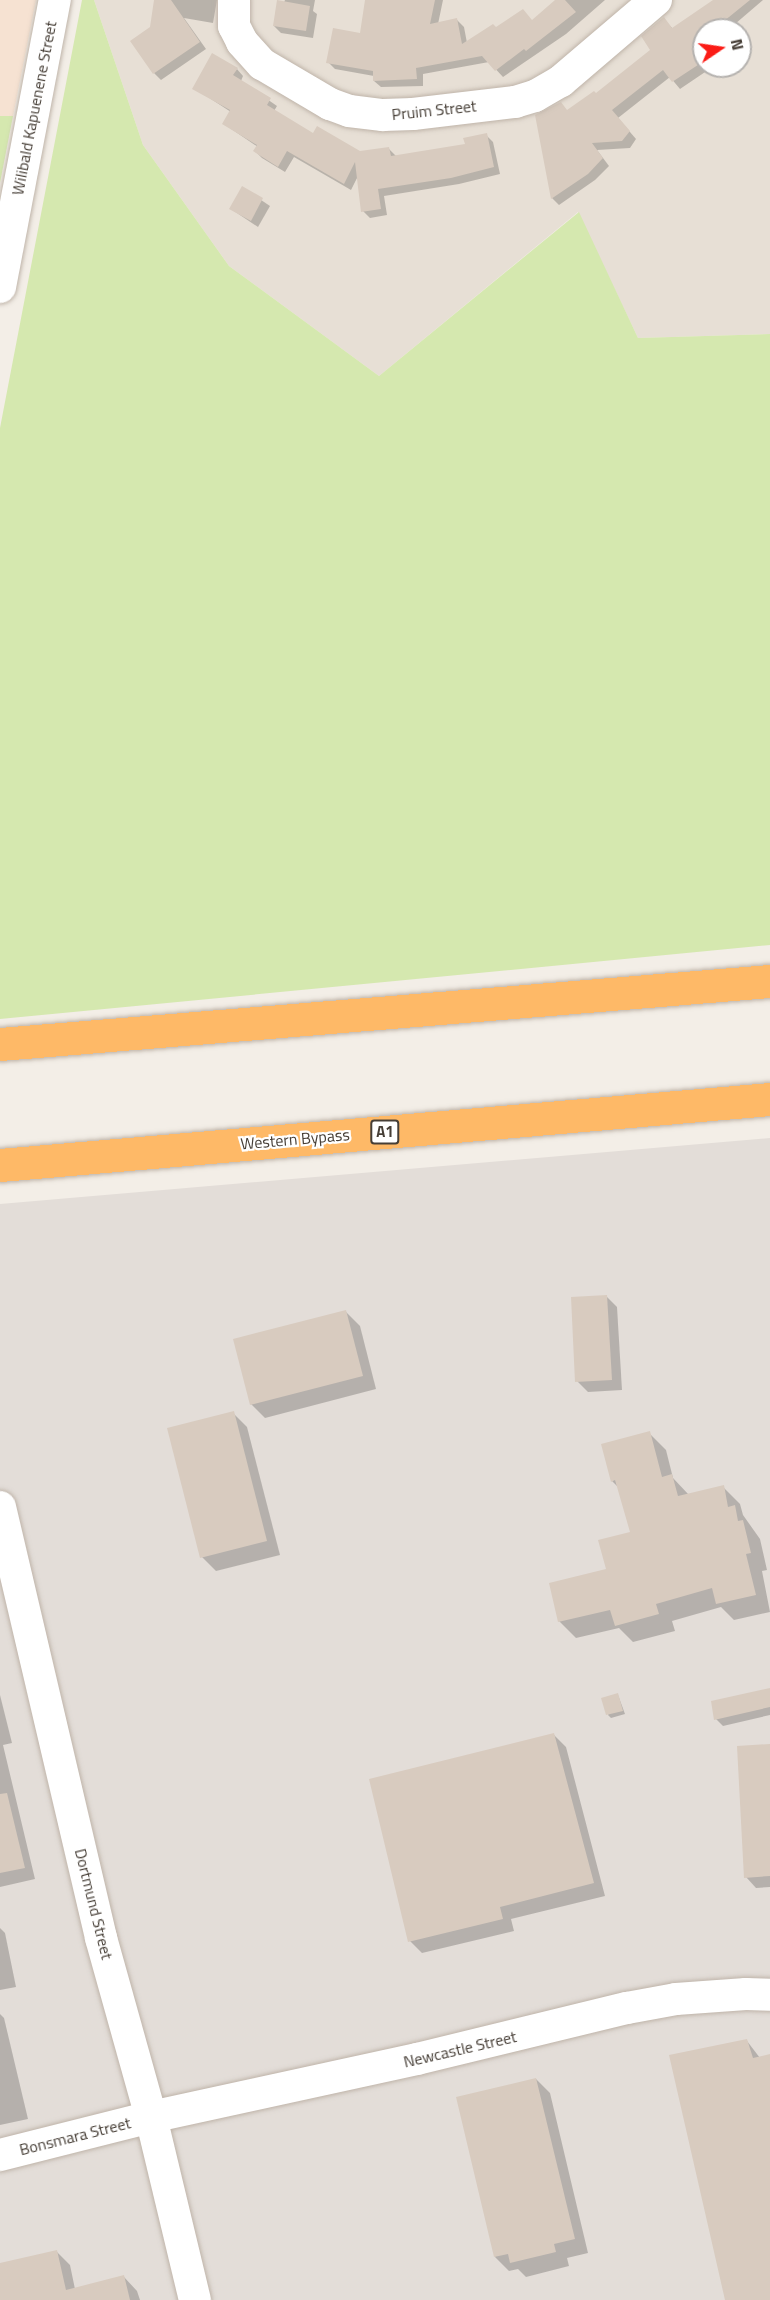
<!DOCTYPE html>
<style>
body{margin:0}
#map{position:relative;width:770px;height:2300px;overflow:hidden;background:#f3eee7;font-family:"Titillium Web",sans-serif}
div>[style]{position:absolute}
.residential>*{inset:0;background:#e7dfd5}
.commercial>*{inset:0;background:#f6e2d2}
.industrial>*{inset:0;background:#e3ddd8}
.green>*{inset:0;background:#d5e8af}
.shadow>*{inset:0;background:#0003}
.building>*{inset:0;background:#d8cbbf}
.roads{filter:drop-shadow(0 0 2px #bfb4a9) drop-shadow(0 0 2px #bfb4a9)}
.minor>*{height:32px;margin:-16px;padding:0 16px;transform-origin:16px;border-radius:16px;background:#fff}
.highway>*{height:33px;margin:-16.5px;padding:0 16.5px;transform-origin:16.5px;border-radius:16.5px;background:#feb967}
span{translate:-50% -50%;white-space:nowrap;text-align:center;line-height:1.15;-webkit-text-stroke:4.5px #fff;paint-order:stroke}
.shield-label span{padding:2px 4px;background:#fff;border:2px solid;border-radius:4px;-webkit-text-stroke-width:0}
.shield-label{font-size:15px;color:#463e36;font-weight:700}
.street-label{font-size:16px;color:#463e36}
.north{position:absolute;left:692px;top:18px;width:60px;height:60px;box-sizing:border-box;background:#fff;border:2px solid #b5b2af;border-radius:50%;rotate:77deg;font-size:16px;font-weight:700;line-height:24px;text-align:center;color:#463e36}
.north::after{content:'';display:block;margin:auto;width:21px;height:27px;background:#fb1c16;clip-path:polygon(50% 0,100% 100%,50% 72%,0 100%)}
</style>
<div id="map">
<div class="residential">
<div style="clip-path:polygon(evenodd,94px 0,770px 0,770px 334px,638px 338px,578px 212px,379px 376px,229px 266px,143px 145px,94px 0,704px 30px,740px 30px,740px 66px,704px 66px,704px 30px)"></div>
</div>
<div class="commercial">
<div style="clip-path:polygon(0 0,36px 0,13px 116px,0 116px)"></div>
</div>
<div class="industrial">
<div style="clip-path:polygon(770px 1138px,770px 2300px,0 2300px,0 1204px)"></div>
</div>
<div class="green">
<div style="clip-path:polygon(82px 0,94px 0,143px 145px,229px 266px,379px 376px,579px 212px,638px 338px,770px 334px,770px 945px,0 1019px,0 428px)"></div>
<div style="clip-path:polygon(0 116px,13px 116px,0 183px)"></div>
</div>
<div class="shadow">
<div style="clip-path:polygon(155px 0,217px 0,213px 23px,184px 18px,206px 49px,161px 80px,154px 73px,151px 28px)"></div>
<div style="clip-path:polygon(285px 0,315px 0,313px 11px,317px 14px,313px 38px,281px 33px,274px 26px)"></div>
<div style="clip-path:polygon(367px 0,443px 0,438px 24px,457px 20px,464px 27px,467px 43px,496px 29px,533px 22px,557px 0,605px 0,566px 34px,503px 77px,489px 62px,423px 74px,423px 86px,381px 87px,374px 81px,374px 76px,335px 69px,328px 62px,361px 35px)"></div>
<div style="clip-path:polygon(715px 0,763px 0,728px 30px,704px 30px,704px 66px,714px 66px,680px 89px,670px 77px,618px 118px,636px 139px,630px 148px,597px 150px,609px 166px,595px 180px,559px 205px,552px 198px,568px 111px,597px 95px,652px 50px,664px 19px,673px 29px)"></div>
<div style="clip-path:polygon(237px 69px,243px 76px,241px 81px,277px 106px,274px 111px,313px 135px,360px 153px,389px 149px,396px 156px,466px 146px,486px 135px,493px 142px,500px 174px,459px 184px,384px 196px,387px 215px,370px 218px,363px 211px,358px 176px,351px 190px,294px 157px,285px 172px,262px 158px,255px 151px,258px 147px,224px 124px,231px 112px,194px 88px)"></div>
<div style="clip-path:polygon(243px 188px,270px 206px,258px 227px,231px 209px)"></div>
<div style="clip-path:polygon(607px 1297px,617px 1307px,622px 1390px,588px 1392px,577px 1381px)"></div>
<div style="clip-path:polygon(346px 1312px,360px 1326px,376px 1389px,265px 1418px,251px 1404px)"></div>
<div style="clip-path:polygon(233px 1413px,247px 1427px,280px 1555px,216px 1571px,202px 1557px)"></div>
<div style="clip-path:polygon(649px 1433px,666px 1450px,673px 1478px,689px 1495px,723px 1487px,740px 1504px,743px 1515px,760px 1539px,767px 1570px,762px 1571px,770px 1612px,734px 1620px,721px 1607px,672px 1621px,675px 1631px,633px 1642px,619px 1628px,576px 1638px,559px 1621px,608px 1570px,632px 1533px,619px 1488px,612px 1481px)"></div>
<div style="clip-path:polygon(770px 1689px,770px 1715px,723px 1726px,716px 1719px)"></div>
<div style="clip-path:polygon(0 1695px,12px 1743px,3px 1745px,35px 1879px,0 1887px)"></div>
<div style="clip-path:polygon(618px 1695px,625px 1714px,611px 1718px,608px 1715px)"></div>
<div style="clip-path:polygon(554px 1735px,566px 1747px,605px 1896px,511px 1919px,514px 1931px,422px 1953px,410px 1941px)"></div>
<div style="clip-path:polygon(770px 1746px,770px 1887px,756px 1888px,746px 1877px)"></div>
<div style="clip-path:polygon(0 1928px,5px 1933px,16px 1987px,0 1990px)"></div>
<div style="clip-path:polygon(0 2014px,4px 2018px,28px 2119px,0 2125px)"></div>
<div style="clip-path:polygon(747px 2041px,760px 2058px,770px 2056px,770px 2300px,727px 2300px)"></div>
<div style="clip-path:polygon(536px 2079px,550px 2093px,588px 2253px,567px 2258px,569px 2266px,526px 2277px,518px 2269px,509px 2271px,495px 2257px)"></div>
<div style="clip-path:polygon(57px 2252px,70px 2265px,75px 2289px,124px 2277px,137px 2291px,140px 2300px,0 2300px,0 2265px)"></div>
</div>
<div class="building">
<div style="clip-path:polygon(154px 0,171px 0,200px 42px,153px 74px,130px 41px,150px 27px)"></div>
<div style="clip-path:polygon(277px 0,310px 6px,306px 31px,273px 26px)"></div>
<div style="clip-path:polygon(365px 0,435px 0,430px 24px,457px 18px,462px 44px,493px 24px,496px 27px,523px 9px,532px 20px,555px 0,565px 0,576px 12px,526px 51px,524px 49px,495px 71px,482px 56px,416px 68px,417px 79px,373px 81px,373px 71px,326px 63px,333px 28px,360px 33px)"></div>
<div style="clip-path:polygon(713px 0,750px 0,713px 30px,704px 30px,704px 61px,672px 82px,663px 70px,612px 110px,630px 131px,622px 141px,592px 143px,603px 158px,588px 174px,551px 199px,535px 115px,561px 102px,567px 110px,594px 91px,596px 93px,650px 50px,641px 36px,664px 17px,672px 28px)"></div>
<div style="clip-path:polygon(212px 53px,238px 68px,233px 75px,271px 98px,267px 105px,313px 133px,317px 126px,360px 151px,389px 147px,391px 156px,465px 144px,463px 138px,487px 133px,494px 167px,451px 178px,378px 189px,381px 209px,361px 212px,355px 162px,344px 184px,287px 151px,278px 167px,253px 151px,257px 145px,222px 124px,230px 110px,192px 89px)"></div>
<div style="clip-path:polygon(242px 186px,263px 198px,251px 221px,229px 209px)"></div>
<div style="clip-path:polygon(607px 1295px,612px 1380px,575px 1382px,571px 1297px)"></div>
<div style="clip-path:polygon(346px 1310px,363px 1376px,250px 1405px,233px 1339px)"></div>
<div style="clip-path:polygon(234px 1411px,267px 1541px,200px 1558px,167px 1428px)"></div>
<div style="clip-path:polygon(650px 1431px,662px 1477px,672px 1474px,678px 1496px,724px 1485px,728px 1507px,735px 1505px,738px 1521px,743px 1520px,751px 1553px,746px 1554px,756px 1595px,716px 1604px,712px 1588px,656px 1604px,659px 1614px,615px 1626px,610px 1610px,558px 1622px,549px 1583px,606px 1569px,598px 1540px,630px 1532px,615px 1480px,611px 1482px,601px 1444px)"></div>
<div style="clip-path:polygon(770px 1688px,770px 1707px,714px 1720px,711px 1701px)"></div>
<div style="clip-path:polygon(618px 1693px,623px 1711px,606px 1715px,601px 1698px)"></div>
<div style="clip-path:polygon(554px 1733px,594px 1883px,500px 1907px,503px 1919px,408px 1942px,369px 1779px)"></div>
<div style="clip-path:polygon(770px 1744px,770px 1876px,744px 1878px,737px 1746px)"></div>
<div style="clip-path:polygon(7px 1793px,25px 1868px,0 1873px,0 1794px)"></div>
<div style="clip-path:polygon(747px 2039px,753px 2058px,770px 2054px,770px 2300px,725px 2300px,669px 2055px)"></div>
<div style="clip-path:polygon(536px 2078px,575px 2239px,554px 2244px,556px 2252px,510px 2263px,508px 2254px,494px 2257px,456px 2097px)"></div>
<div style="clip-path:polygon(57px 2250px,66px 2290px,124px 2275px,130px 2300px,0 2300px,0 2263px)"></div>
</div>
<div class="roads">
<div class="minor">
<div style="left:234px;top:0;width:26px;rotate:90deg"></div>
<div style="left:234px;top:26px;width:18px;rotate:63deg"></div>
<div style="left:242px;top:42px;width:30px;rotate:48deg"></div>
<div style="left:262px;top:64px;width:79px;rotate:30.5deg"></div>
<div style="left:330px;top:104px;width:20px;rotate:20deg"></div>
<div style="left:349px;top:111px;width:34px;rotate:7deg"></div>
<div style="left:383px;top:115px;width:30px;rotate:-2deg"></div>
<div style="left:413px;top:114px;width:103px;rotate:-6.7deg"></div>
<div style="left:515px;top:102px;width:21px;rotate:-17deg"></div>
<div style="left:535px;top:96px;width:30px;rotate:-30deg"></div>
<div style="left:561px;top:81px;width:125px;rotate:-40.5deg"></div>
<div style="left:0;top:287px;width:292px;rotate:-79.2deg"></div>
<div style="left:0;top:1507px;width:443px;rotate:76.8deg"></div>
<div style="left:101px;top:1938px;width:186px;rotate:74.4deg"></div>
<div style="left:151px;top:2117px;width:188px;rotate:76.5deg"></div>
<div style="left:0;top:2155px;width:156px;rotate:-14.1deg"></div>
<div style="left:151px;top:2117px;width:272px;rotate:-12.3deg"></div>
<div style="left:417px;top:2059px;width:216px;rotate:-13.7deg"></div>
<div style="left:627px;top:2008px;width:50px;rotate:-10.4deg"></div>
<div style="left:676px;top:1999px;width:70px;rotate:-4.1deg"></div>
<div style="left:746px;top:1994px;width:24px;rotate:2deg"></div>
</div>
<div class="highway">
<div style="left:0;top:1044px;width:773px;rotate:-4.68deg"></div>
<div style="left:0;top:1165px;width:773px;rotate:-4.9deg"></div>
</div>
</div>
<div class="shield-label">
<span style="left:385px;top:1132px">A1</span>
</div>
<div class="street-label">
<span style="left:34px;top:108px;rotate:-79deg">Wilibald Kapuenene Street</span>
<span style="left:434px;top:110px;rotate:-6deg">Pruim Street</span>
<span style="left:295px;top:1139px;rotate:-5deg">Western Bypass</span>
<span style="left:94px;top:1904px;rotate:76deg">Dortmund Street</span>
<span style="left:460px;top:2049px;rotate:-13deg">Newcastle Street</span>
<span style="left:75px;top:2136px;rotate:-14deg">Bonsmara Street</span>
</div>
<div class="north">N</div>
</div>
